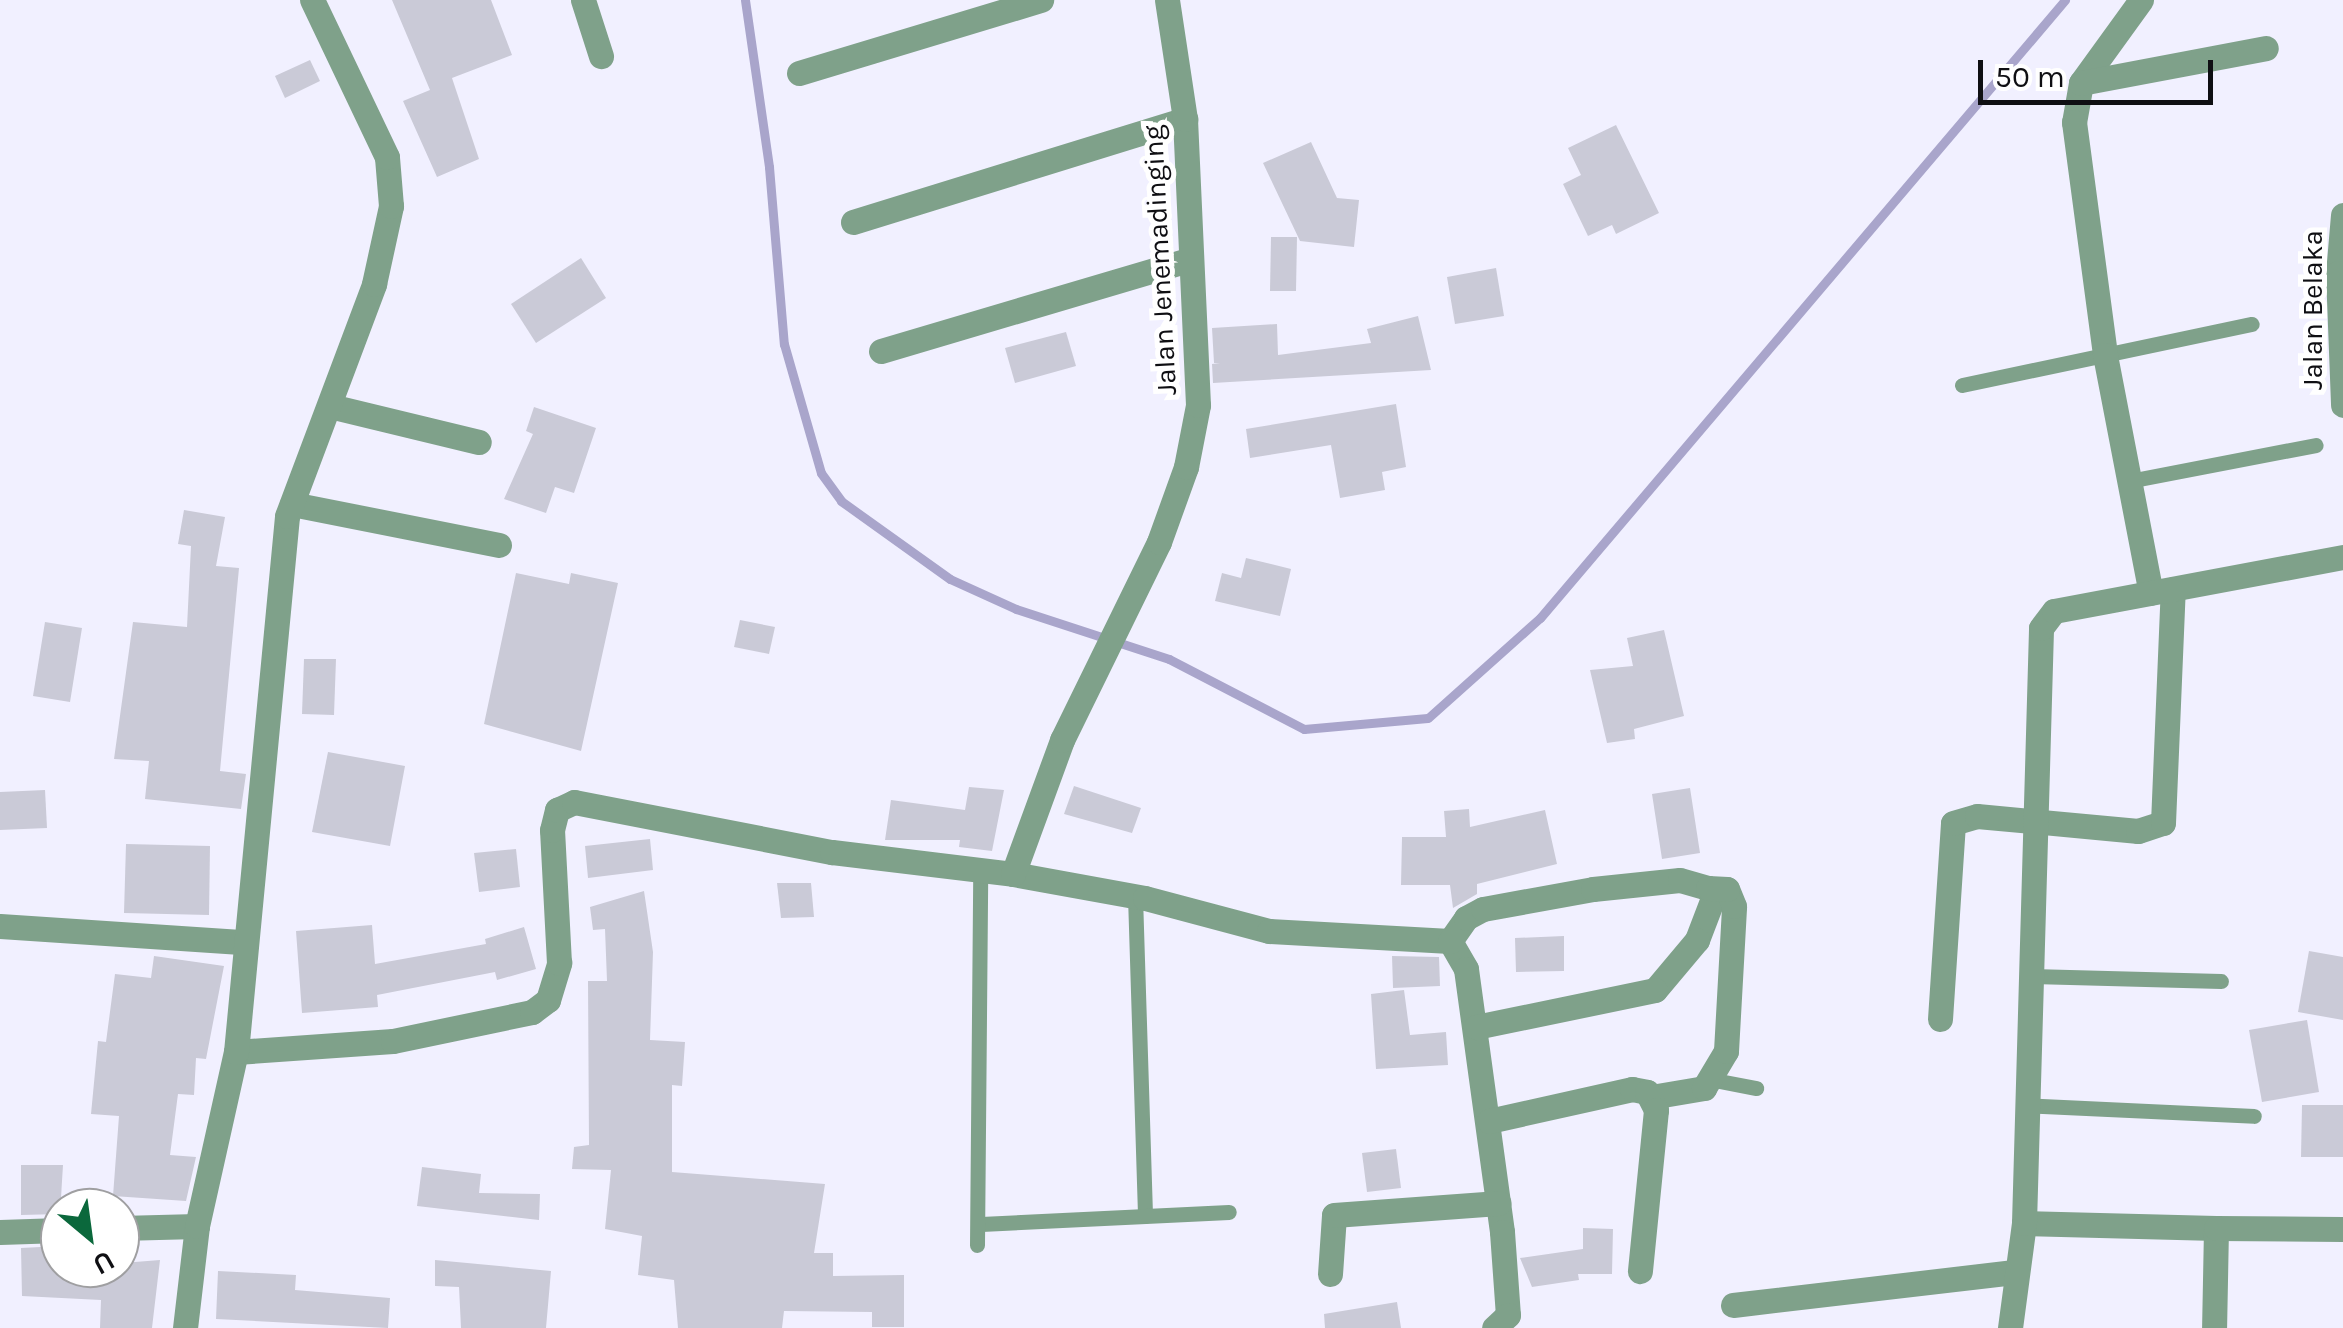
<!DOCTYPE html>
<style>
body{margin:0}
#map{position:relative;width:2343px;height:1328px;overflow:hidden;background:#f1f0ff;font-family:Karla,sans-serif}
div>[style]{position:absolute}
.stream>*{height:9px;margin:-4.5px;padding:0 4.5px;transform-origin:4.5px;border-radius:4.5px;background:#a9a5cb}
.building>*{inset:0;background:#cacad7}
.service>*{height:15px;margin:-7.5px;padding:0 7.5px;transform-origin:7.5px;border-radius:7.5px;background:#7fa18a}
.minor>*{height:25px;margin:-12.5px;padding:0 12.5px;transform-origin:12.5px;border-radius:12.5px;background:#7fa18a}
span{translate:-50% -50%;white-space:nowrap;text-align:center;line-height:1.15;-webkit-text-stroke:10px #fff;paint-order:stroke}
.street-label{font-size:28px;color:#0f0f13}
.north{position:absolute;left:40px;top:1188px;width:100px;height:100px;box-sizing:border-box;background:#fff;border:2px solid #9f9fa1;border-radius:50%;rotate:151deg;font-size:28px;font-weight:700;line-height:40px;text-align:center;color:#0f0f13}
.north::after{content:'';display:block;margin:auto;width:35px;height:45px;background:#0b683c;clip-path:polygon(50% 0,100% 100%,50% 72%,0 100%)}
.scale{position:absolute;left:1978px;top:60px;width:235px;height:45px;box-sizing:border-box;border:5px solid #0f0f13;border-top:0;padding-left:12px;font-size:30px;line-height:35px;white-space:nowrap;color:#0f0f13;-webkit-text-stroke:8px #fff;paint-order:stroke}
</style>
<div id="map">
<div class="stream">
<div style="left:745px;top:0;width:169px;rotate:81.8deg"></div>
<div style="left:769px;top:167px;width:178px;rotate:85.2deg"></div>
<div style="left:784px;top:344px;width:134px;rotate:74deg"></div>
<div style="left:821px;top:473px;width:34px;rotate:54deg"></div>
<div style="left:841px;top:501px;width:134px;rotate:35.6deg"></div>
<div style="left:950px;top:579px;width:72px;rotate:24.4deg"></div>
<div style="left:1016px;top:609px;width:161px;rotate:18.1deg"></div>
<div style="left:1169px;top:659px;width:152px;rotate:27.4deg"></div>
<div style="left:1304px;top:729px;width:124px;rotate:-5.1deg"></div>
<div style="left:1428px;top:718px;width:150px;rotate:-41.8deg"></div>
<div style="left:1540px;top:618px;width:811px;rotate:-49.65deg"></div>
</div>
<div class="building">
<div style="clip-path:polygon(392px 0,491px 0,512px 55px,452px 78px,479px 159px,437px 177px,403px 101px,430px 90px)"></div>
<div style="clip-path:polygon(310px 60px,320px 81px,285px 98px,275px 76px)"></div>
<div style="clip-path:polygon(1616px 125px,1659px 213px,1616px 234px,1612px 225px,1588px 236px,1563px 184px,1581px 175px,1568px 148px)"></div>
<div style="clip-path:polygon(1311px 142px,1337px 198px,1359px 200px,1354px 247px,1300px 241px,1263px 163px)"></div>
<div style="clip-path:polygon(1271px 237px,1297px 237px,1296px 291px,1270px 291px)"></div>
<div style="clip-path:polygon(581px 258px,606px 298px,536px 343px,511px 304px)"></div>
<div style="clip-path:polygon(1496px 268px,1504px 316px,1455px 324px,1447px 277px)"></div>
<div style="clip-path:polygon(1418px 316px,1431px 370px,1213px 383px,1212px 364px,1220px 363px,1214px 363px,1212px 328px,1277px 324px,1278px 355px,1371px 343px,1367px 329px)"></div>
<div style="clip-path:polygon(1066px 332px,1076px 366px,1015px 383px,1005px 348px)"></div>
<div style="clip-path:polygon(1396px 404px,1406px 467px,1382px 472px,1385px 490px,1340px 498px,1331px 445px,1250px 458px,1246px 429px)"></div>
<div style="clip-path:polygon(534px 407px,596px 428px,574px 493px,555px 487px,546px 513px,504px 499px,533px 434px,526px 431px)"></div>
<div style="clip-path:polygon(184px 510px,225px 517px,216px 566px,239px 568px,220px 771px,246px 774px,241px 809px,145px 799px,149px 761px,114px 759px,133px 622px,187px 627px,191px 546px,178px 544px)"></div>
<div style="clip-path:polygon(1246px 558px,1291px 569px,1280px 616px,1215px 601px,1222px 573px,1241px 578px)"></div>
<div style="clip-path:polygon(516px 573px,569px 584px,571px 573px,618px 583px,581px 751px,484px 724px)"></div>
<div style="clip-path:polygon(740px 620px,775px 627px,769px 654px,734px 647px)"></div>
<div style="clip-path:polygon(45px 622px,82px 628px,70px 702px,33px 696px)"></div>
<div style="clip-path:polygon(1664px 630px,1684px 716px,1634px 729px,1635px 739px,1607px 743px,1590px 670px,1633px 666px,1627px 638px)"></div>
<div style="clip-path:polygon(304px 659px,336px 659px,334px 715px,302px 714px)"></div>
<div style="clip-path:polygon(328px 752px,405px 766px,390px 846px,312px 832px)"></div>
<div style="clip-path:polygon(1074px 786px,1141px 808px,1132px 833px,1064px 814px)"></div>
<div style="clip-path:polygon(969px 787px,1004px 790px,992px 851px,959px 847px,960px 840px,885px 840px,891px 800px,965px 810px)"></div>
<div style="clip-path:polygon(1690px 788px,1700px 853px,1662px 859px,1652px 794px)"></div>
<div style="clip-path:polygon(45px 790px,47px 828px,0 830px,0 792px)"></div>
<div style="clip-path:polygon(1469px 809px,1470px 827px,1545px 810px,1557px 864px,1477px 884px,1477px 894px,1453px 908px,1450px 885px,1401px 885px,1402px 837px,1446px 837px,1444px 811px)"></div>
<div style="clip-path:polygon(650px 839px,653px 870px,588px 878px,585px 846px)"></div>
<div style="clip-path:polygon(126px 844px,210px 846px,209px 915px,124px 913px)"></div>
<div style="clip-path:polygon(516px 849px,520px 887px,479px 892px,474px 853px)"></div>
<div style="clip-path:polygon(777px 883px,811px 883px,814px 917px,781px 918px)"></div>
<div style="clip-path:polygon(644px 891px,653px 952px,650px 1040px,685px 1042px,682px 1086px,672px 1085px,672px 1172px,825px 1184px,814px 1253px,833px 1253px,833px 1276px,904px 1275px,904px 1327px,872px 1327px,872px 1312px,784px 1311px,782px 1328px,678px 1328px,674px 1280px,638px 1275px,642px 1236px,605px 1229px,611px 1170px,572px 1169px,574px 1147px,589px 1145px,588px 981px,607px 981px,605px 929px,593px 930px,590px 907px)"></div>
<div style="clip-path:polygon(372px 925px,375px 964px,486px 944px,485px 939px,524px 927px,536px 969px,497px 980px,495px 972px,377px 995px,378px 1007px,302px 1013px,296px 931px)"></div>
<div style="clip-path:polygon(1564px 936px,1564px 971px,1516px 972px,1515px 938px)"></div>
<div style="clip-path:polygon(2309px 951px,2343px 957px,2343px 1020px,2298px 1012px)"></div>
<div style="clip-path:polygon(154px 956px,224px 966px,206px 1059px,196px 1058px,194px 1095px,178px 1094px,170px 1155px,196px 1157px,186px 1201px,113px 1196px,119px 1116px,91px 1114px,98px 1041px,106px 1042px,115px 974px,151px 978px)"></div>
<div style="clip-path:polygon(1392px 956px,1439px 957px,1440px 986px,1393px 988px)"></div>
<div style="clip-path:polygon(1404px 990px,1410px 1035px,1446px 1032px,1448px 1065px,1376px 1069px,1371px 994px)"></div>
<div style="clip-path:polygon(2307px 1020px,2319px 1092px,2262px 1102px,2249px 1030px)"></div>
<div style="clip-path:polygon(2302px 1105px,2343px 1105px,2343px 1157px,2301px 1157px)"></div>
<div style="clip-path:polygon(1396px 1149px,1401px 1188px,1367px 1192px,1362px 1153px)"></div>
<div style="clip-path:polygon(21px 1165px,63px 1165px,60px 1214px,21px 1215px)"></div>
<div style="clip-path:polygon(422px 1167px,481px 1174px,479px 1193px,540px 1194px,539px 1220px,417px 1206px)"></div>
<div style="clip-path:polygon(1583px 1228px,1613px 1229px,1612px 1274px,1578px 1274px,1579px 1280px,1532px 1287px,1520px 1258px,1583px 1249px)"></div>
<div style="clip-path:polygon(60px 1246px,60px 1268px,160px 1260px,152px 1328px,100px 1328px,101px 1300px,22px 1296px,21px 1248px)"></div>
<div style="clip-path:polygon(435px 1260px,551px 1271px,546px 1328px,461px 1328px,459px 1287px,435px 1286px)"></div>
<div style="clip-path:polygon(218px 1271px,296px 1275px,295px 1290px,390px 1298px,388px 1328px,216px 1319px)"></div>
<div style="clip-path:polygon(1397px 1302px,1401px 1328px,1325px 1328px,1324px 1314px)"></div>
</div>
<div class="service">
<div style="left:1962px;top:385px;width:296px;rotate:-11.9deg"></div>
<div style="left:2129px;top:481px;width:190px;rotate:-10.9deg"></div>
<div style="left:1135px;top:896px;width:320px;rotate:88.2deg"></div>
<div style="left:2028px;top:976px;width:193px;rotate:1.5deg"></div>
<div style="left:1714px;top:1080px;width:43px;rotate:10.8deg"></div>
<div style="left:2023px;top:1105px;width:231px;rotate:2.7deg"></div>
<div style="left:981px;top:1224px;width:248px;rotate:-2.8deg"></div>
<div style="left:977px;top:1245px;width:376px;rotate:-89.5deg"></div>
</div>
<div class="minor">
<div style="left:583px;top:0;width:59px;rotate:72.2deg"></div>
<div style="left:2141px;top:0;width:102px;rotate:125.9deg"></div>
<div style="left:2081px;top:83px;width:40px;rotate:100deg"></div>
<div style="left:2074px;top:122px;width:235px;rotate:82.4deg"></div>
<div style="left:2105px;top:355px;width:242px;rotate:79.1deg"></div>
<div style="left:799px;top:73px;width:253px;rotate:-16.8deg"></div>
<div style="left:2081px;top:83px;width:188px;rotate:-10.7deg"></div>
<div style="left:2343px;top:215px;width:58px;rotate:94.9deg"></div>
<div style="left:2338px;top:273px;width:132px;rotate:87.8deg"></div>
<div style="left:853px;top:222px;width:348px;rotate:-17.2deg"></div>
<div style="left:881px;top:351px;width:323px;rotate:-16.5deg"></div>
<div style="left:330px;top:406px;width:153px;rotate:13.6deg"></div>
<div style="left:292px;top:504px;width:211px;rotate:11.2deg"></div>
<div style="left:1013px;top:874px;width:134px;rotate:10.3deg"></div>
<div style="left:1145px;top:898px;width:128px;rotate:14.9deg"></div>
<div style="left:1269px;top:931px;width:181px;rotate:3.2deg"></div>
<div style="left:1450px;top:941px;width:32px;rotate:60deg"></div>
<div style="left:1466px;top:969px;width:265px;rotate:82.2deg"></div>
<div style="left:1502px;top:1232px;width:83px;rotate:85.9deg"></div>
<div style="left:1508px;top:1315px;width:19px;rotate:137deg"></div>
<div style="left:0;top:926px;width:245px;rotate:3.8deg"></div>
<div style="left:1450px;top:941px;width:28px;rotate:-55deg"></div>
<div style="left:1466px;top:918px;width:19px;rotate:-28deg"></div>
<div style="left:1483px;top:909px;width:112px;rotate:-10.3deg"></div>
<div style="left:1593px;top:889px;width:87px;rotate:-5.9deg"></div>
<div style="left:1680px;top:880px;width:29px;rotate:16deg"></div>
<div style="left:1708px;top:888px;width:11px;rotate:63deg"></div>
<div style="left:1713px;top:898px;width:45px;rotate:110.9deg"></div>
<div style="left:1697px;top:940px;width:65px;rotate:130deg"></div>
<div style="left:1655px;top:990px;width:183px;rotate:168.3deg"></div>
<div style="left:1940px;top:1019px;width:196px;rotate:-86.2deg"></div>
<div style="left:1953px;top:823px;width:25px;rotate:-16deg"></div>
<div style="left:1977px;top:816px;width:162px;rotate:5.3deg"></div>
<div style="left:2138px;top:831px;width:26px;rotate:-18deg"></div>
<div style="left:2163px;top:823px;width:234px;rotate:-87.6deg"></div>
<div style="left:236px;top:1052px;width:157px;rotate:-4deg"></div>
<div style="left:393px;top:1041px;width:142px;rotate:-11.8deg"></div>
<div style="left:532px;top:1012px;width:20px;rotate:-37deg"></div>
<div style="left:548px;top:1000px;width:39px;rotate:-73deg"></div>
<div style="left:559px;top:963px;width:133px;rotate:-93deg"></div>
<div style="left:552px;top:830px;width:21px;rotate:-76deg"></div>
<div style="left:557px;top:810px;width:19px;rotate:-25deg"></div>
<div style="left:574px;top:802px;width:263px;rotate:11deg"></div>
<div style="left:832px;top:852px;width:182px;rotate:6.9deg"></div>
<div style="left:1013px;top:874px;width:143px;rotate:-69.9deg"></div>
<div style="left:1062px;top:740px;width:220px;rotate:-63.9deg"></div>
<div style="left:1159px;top:542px;width:80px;rotate:-70.2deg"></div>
<div style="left:1186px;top:467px;width:63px;rotate:-79deg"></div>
<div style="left:1198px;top:405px;width:286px;rotate:-92.6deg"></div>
<div style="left:1185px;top:119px;width:120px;rotate:-98.6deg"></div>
<div style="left:1651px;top:1097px;width:54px;rotate:-9.6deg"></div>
<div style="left:1704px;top:1088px;width:43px;rotate:-59.3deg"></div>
<div style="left:1726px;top:1051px;width:145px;rotate:-86.8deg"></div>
<div style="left:1734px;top:906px;width:18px;rotate:-112deg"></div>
<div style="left:1727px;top:889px;width:19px;rotate:-177deg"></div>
<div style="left:1489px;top:1121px;width:147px;rotate:-12.6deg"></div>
<div style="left:1632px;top:1089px;width:15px;rotate:11deg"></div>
<div style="left:1647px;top:1092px;width:20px;rotate:63deg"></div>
<div style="left:1656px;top:1110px;width:162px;rotate:95.7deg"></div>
<div style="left:2024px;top:1223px;width:192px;rotate:1.5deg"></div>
<div style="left:2216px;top:1228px;width:100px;rotate:91.1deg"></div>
<div style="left:120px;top:1228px;width:77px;rotate:-1.5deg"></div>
<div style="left:2216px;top:1228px;width:127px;rotate:0.5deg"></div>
<div style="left:0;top:1232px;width:60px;rotate:-1.9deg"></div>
<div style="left:1330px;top:1274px;width:59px;rotate:-86.1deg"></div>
<div style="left:1334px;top:1215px;width:165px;rotate:-4.2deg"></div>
<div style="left:1733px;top:1305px;width:283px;rotate:-6.7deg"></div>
<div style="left:185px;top:1328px;width:103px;rotate:-83.3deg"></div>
<div style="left:197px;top:1226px;width:178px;rotate:-77.4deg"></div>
<div style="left:236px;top:1052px;width:538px;rotate:-84.56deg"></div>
<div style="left:287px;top:516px;width:248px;rotate:-69.4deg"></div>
<div style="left:374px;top:284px;width:80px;rotate:-77.7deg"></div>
<div style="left:391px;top:206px;width:49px;rotate:-94.7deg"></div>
<div style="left:387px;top:157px;width:174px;rotate:-115.5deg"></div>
<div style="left:2010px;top:1328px;width:106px;rotate:-82.4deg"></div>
<div style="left:2024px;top:1223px;width:595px;rotate:-88.36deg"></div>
<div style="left:2041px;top:628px;width:21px;rotate:-53deg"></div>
<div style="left:2054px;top:611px;width:294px;rotate:-10.6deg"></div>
</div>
<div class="street-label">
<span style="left:1160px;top:260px;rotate:-93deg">Jalan Jenemadinging</span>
<span style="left:2313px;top:310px;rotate:-90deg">Jalan Belaka</span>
</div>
<div class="north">U</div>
<div class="scale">50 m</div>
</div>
